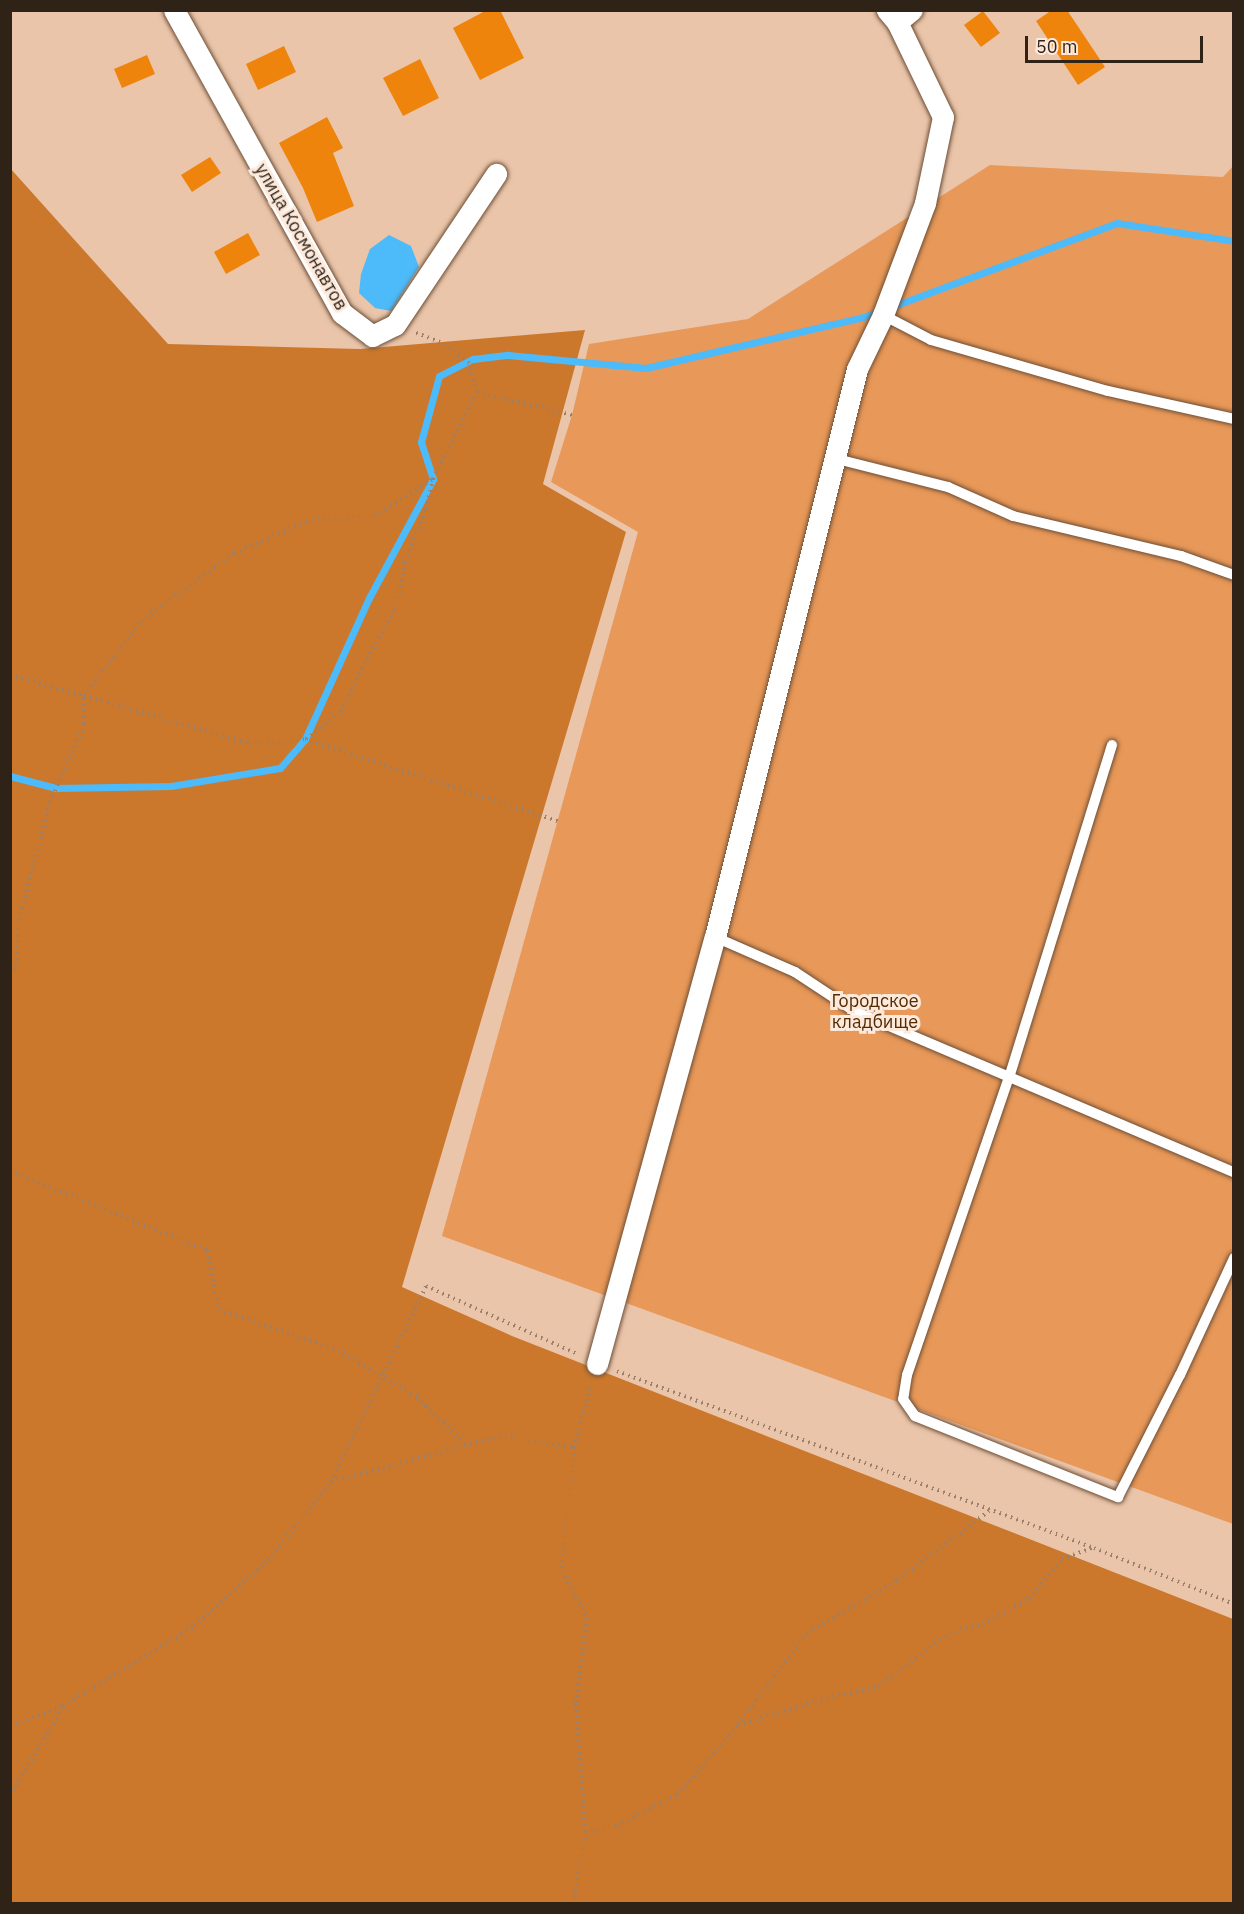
<!DOCTYPE html>
<meta charset="utf-8">
<style>
body{margin:0}
#map{position:relative;width:1244px;height:1914px;overflow:hidden;background:#eac5aa;font-family:"IBM Plex Sans",sans-serif}
div>[style]{position:absolute}
.green>*{inset:0;background:#e89858}
.forest>*{inset:0;background:#cb782d}
.water>*{inset:0;background:#4dbafa}
.stream>*{height:7px;margin:-3.5px;padding:0 3.5px;transform-origin:3.5px;border-radius:3.5px;background:#4dbafa}
.building>*{inset:0;background:#ef840c}
.path>*{height:4px;margin-top:-2px;transform-origin:0;background:repeating-linear-gradient(90deg,#9a806b 0 1.5px,transparent 0 6px)}
.roads{filter:drop-shadow(0 0 2px #6d4e36) drop-shadow(0 0 2px #6d4e36)}
.service>*{height:10px;margin:-5px;padding:0 5px;transform-origin:5px;border-radius:5px;background:#fff}
.minor>*{height:21px;margin:-10.5px;padding:0 10.5px;transform-origin:10.5px;border-radius:10.5px;background:#fff}
span{translate:-50% -50%;white-space:nowrap;text-align:center;line-height:1.15;-webkit-text-stroke:6px #fdeadc;paint-order:stroke}
.street-label{font-size:18px;color:#2f2217}
.park-label{font-size:18px;color:#542a00}
.frame{position:absolute;inset:0;border:12px solid #2f2217;pointer-events:none}
.scale{position:absolute;left:1025px;top:36px;width:178px;height:27px;box-sizing:border-box;border:3px solid #2f2217;border-top:0;padding-left:8px;font-size:18px;line-height:21px;white-space:nowrap;color:#2f2217;-webkit-text-stroke:4px #fdeadc;paint-order:stroke}
</style>
<div id="map">
<div class="green">
<div style="clip-path:polygon(990px 165px,1223px 177px,1233px 166px,1233px 1524px,442px 1236px,638px 532px,551px 482px,572px 415px,589px 344px,748px 319px)"></div>
</div>
<div class="forest">
<div style="clip-path:polygon(10px 168px,168px 344px,360px 349px,585px 330px,543px 484px,626px 532px,402px 1287px,512px 1336px,1233px 1619px,1233px 1903px,11px 1903px)"></div>
</div>
<div class="water">
<div style="clip-path:polygon(389px 235px,411px 246px,419px 267px,391px 311px,375px 308px,359px 293px,361px 274px,370px 249px)"></div>
</div>
<div class="stream">
<div style="left:891px;top:307px;width:241px;rotate:-20.4deg"></div>
<div style="left:1117px;top:223px;width:118px;rotate:8.7deg"></div>
<div style="left:10px;top:776px;width:48px;rotate:14.6deg"></div>
<div style="left:56px;top:788px;width:115px;rotate:-1deg"></div>
<div style="left:171px;top:786px;width:110px;rotate:-9.4deg"></div>
<div style="left:280px;top:768px;width:38px;rotate:-49deg"></div>
<div style="left:305px;top:739px;width:155px;rotate:-65.6deg"></div>
<div style="left:369px;top:598px;width:135px;rotate:-61.7deg"></div>
<div style="left:433px;top:479px;width:39px;rotate:-108deg"></div>
<div style="left:421px;top:442px;width:68px;rotate:-74.7deg"></div>
<div style="left:439px;top:376px;width:38px;rotate:-27deg"></div>
<div style="left:473px;top:359px;width:35px;rotate:-7deg"></div>
<div style="left:508px;top:355px;width:139px;rotate:5.4deg"></div>
<div style="left:646px;top:368px;width:223px;rotate:-13.2deg"></div>
<div style="left:863px;top:317px;width:18px;rotate:-19deg"></div>
</div>
<div class="building">
<div style="clip-path:polygon(487px 10px,500px 10px,524px 58px,480px 80px,453px 28px)"></div>
<div style="clip-path:polygon(1052px 10px,1067px 10px,1105px 67px,1078px 85px,1036px 21px)"></div>
<div style="clip-path:polygon(983px 11px,1000px 33px,981px 47px,964px 25px)"></div>
<div style="clip-path:polygon(284px 46px,296px 72px,258px 90px,246px 64px)"></div>
<div style="clip-path:polygon(147px 55px,155px 74px,122px 88px,114px 69px)"></div>
<div style="clip-path:polygon(420px 59px,439px 98px,403px 116px,383px 78px)"></div>
<div style="clip-path:polygon(327px 117px,343px 148px,333px 153px,354px 206px,317px 222px,303px 188px,279px 143px)"></div>
<div style="clip-path:polygon(210px 157px,221px 173px,192px 192px,181px 175px)"></div>
<div style="clip-path:polygon(248px 233px,260px 255px,226px 274px,214px 252px)"></div>
</div>
<div class="path">
<div style="left:477px;top:392px;width:98px;rotate:13.6deg"></div>
<div style="left:10px;top:675px;width:77px;rotate:15.8deg"></div>
<div style="left:84px;top:696px;width:94px;rotate:-52.8deg"></div>
<div style="left:141px;top:621px;width:115px;rotate:-36.2deg"></div>
<div style="left:234px;top:553px;width:90px;rotate:-23.4deg"></div>
<div style="left:317px;top:517px;width:58px;rotate:-1deg"></div>
<div style="left:375px;top:516px;width:69px;rotate:-32.5deg"></div>
<div style="left:433px;top:479px;width:97px;rotate:-63.2deg"></div>
<div style="left:477px;top:392px;width:30px;rotate:-105deg"></div>
<div style="left:469px;top:363px;width:36px;rotate:-144deg"></div>
<div style="left:440px;top:342px;width:26px;rotate:-159deg"></div>
<div style="left:306px;top:739px;width:44px;rotate:-37.6deg"></div>
<div style="left:341px;top:712px;width:53px;rotate:-64.4deg"></div>
<div style="left:364px;top:664px;width:62px;rotate:-60.1deg"></div>
<div style="left:395px;top:610px;width:49px;rotate:-78.2deg"></div>
<div style="left:405px;top:562px;width:57px;rotate:-68.4deg"></div>
<div style="left:426px;top:509px;width:31px;rotate:-77deg"></div>
<div style="left:10px;top:974px;width:11px;rotate:-49deg"></div>
<div style="left:17px;top:966px;width:46px;rotate:-87.5deg"></div>
<div style="left:19px;top:920px;width:122px;rotate:-75.3deg"></div>
<div style="left:50px;top:802px;width:85px;rotate:-66.4deg"></div>
<div style="left:84px;top:724px;width:28px;rotate:-90deg"></div>
<div style="left:84px;top:696px;width:172px;rotate:15.9deg"></div>
<div style="left:249px;top:743px;width:56px;rotate:-4.1deg"></div>
<div style="left:305px;top:739px;width:266px;rotate:18deg"></div>
<div style="left:10px;top:1171px;width:212px;rotate:21.9deg"></div>
<div style="left:207px;top:1250px;width:60px;rotate:78.5deg"></div>
<div style="left:219px;top:1309px;width:126px;rotate:19deg"></div>
<div style="left:338px;top:1350px;width:92px;rotate:30.7deg"></div>
<div style="left:417px;top:1397px;width:69px;rotate:44.4deg"></div>
<div style="left:617px;top:1371px;width:509px;rotate:20.36deg"></div>
<div style="left:1094px;top:1548px;width:151px;rotate:21.8deg"></div>
<div style="left:574px;top:1447px;width:125px;rotate:95.5deg"></div>
<div style="left:562px;top:1571px;width:53px;rotate:62deg"></div>
<div style="left:587px;top:1618px;width:87px;rotate:97.3deg"></div>
<div style="left:576px;top:1704px;width:127px;rotate:85.9deg"></div>
<div style="left:585px;top:1831px;width:74px;rotate:98.6deg"></div>
<div style="left:331px;top:1482px;width:218px;rotate:-64.1deg"></div>
<div style="left:426px;top:1286px;width:166px;rotate:24.2deg"></div>
<div style="left:738px;top:1725px;width:81px;rotate:-17.3deg"></div>
<div style="left:815px;top:1701px;width:64px;rotate:-12.7deg"></div>
<div style="left:877px;top:1687px;width:90px;rotate:-36.9deg"></div>
<div style="left:949px;top:1633px;width:35px;rotate:-15deg"></div>
<div style="left:983px;top:1624px;width:53px;rotate:-29.5deg"></div>
<div style="left:1029px;top:1598px;width:51px;rotate:-49.8deg"></div>
<div style="left:1062px;top:1559px;width:33px;rotate:-20deg"></div>
<div style="left:10px;top:1726px;width:57px;rotate:-20.7deg"></div>
<div style="left:63px;top:1706px;width:153px;rotate:-31.4deg"></div>
<div style="left:194px;top:1626px;width:99px;rotate:-41.7deg"></div>
<div style="left:268px;top:1560px;width:100px;rotate:-51.1deg"></div>
<div style="left:331px;top:1482px;width:174px;rotate:-15.3deg"></div>
<div style="left:499px;top:1436px;width:76px;rotate:8.3deg"></div>
<div style="left:574px;top:1447px;width:64px;rotate:-74.7deg"></div>
<div style="left:10px;top:1796px;width:104px;rotate:-59.2deg"></div>
<div style="left:585px;top:1831px;width:32px;rotate:-9deg"></div>
<div style="left:617px;top:1826px;width:68px;rotate:-27.3deg"></div>
<div style="left:677px;top:1795px;width:93px;rotate:-48.9deg"></div>
<div style="left:738px;top:1725px;width:115px;rotate:-53.1deg"></div>
<div style="left:807px;top:1633px;width:104px;rotate:-30.5deg"></div>
<div style="left:897px;top:1580px;width:115px;rotate:-36.9deg"></div>
</div>
<div class="roads">
<div class="service">
<div style="left:883px;top:315px;width:54px;rotate:27.5deg"></div>
<div style="left:931px;top:340px;width:184px;rotate:16.1deg"></div>
<div style="left:1108px;top:391px;width:129px;rotate:12.5deg"></div>
<div style="left:833px;top:458px;width:119px;rotate:14.2deg"></div>
<div style="left:948px;top:487px;width:71px;rotate:24deg"></div>
<div style="left:1013px;top:516px;width:173px;rotate:13.4deg"></div>
<div style="left:1181px;top:556px;width:56px;rotate:19.7deg"></div>
<div style="left:1112px;top:745px;width:348px;rotate:107.2deg"></div>
<div style="left:1009px;top:1077px;width:315px;rotate:108.9deg"></div>
<div style="left:907px;top:1375px;width:24px;rotate:99deg"></div>
<div style="left:903px;top:1399px;width:21px;rotate:55deg"></div>
<div style="left:915px;top:1416px;width:219px;rotate:21.8deg"></div>
<div style="left:1118px;top:1497px;width:137px;rotate:-63.1deg"></div>
<div style="left:1180px;top:1375px;width:129px;rotate:-65.2deg"></div>
<div style="left:715px;top:937px;width:87px;rotate:23.6deg"></div>
<div style="left:795px;top:972px;width:71px;rotate:33.5deg"></div>
<div style="left:854px;top:1011px;width:413px;rotate:23deg"></div>
</div>
<div class="minor">
<div style="left:174px;top:10px;width:346px;rotate:61deg"></div>
<div style="left:342px;top:313px;width:38px;rotate:37deg"></div>
<div style="left:372px;top:336px;width:25px;rotate:-26deg"></div>
<div style="left:395px;top:325px;width:182px;rotate:-56.2deg"></div>
<div style="left:897px;top:22px;width:19px;rotate:-39deg"></div>
<div style="left:597px;top:1364px;width:443px;rotate:-74.6deg"></div>
<div style="left:715px;top:937px;width:585px;rotate:-75.96deg"></div>
<div style="left:857px;top:369px;width:60px;rotate:-64.3deg"></div>
<div style="left:883px;top:315px;width:120px;rotate:-69.4deg"></div>
<div style="left:925px;top:203px;width:88px;rotate:-78.2deg"></div>
<div style="left:943px;top:117px;width:106px;rotate:-115.8deg"></div>
<div style="left:897px;top:22px;width:16px;rotate:-130deg"></div>
</div>
</div>
<div class="street-label">
<span style="left:301px;top:237px;rotate:60deg">улица Космонавтов</span>
</div>
<div class="park-label">
<span style="left:875px;top:1012px">Городское<br>кладбище</span>
</div>
<div class="frame"></div>
<div class="scale">50 m</div>
</div>
